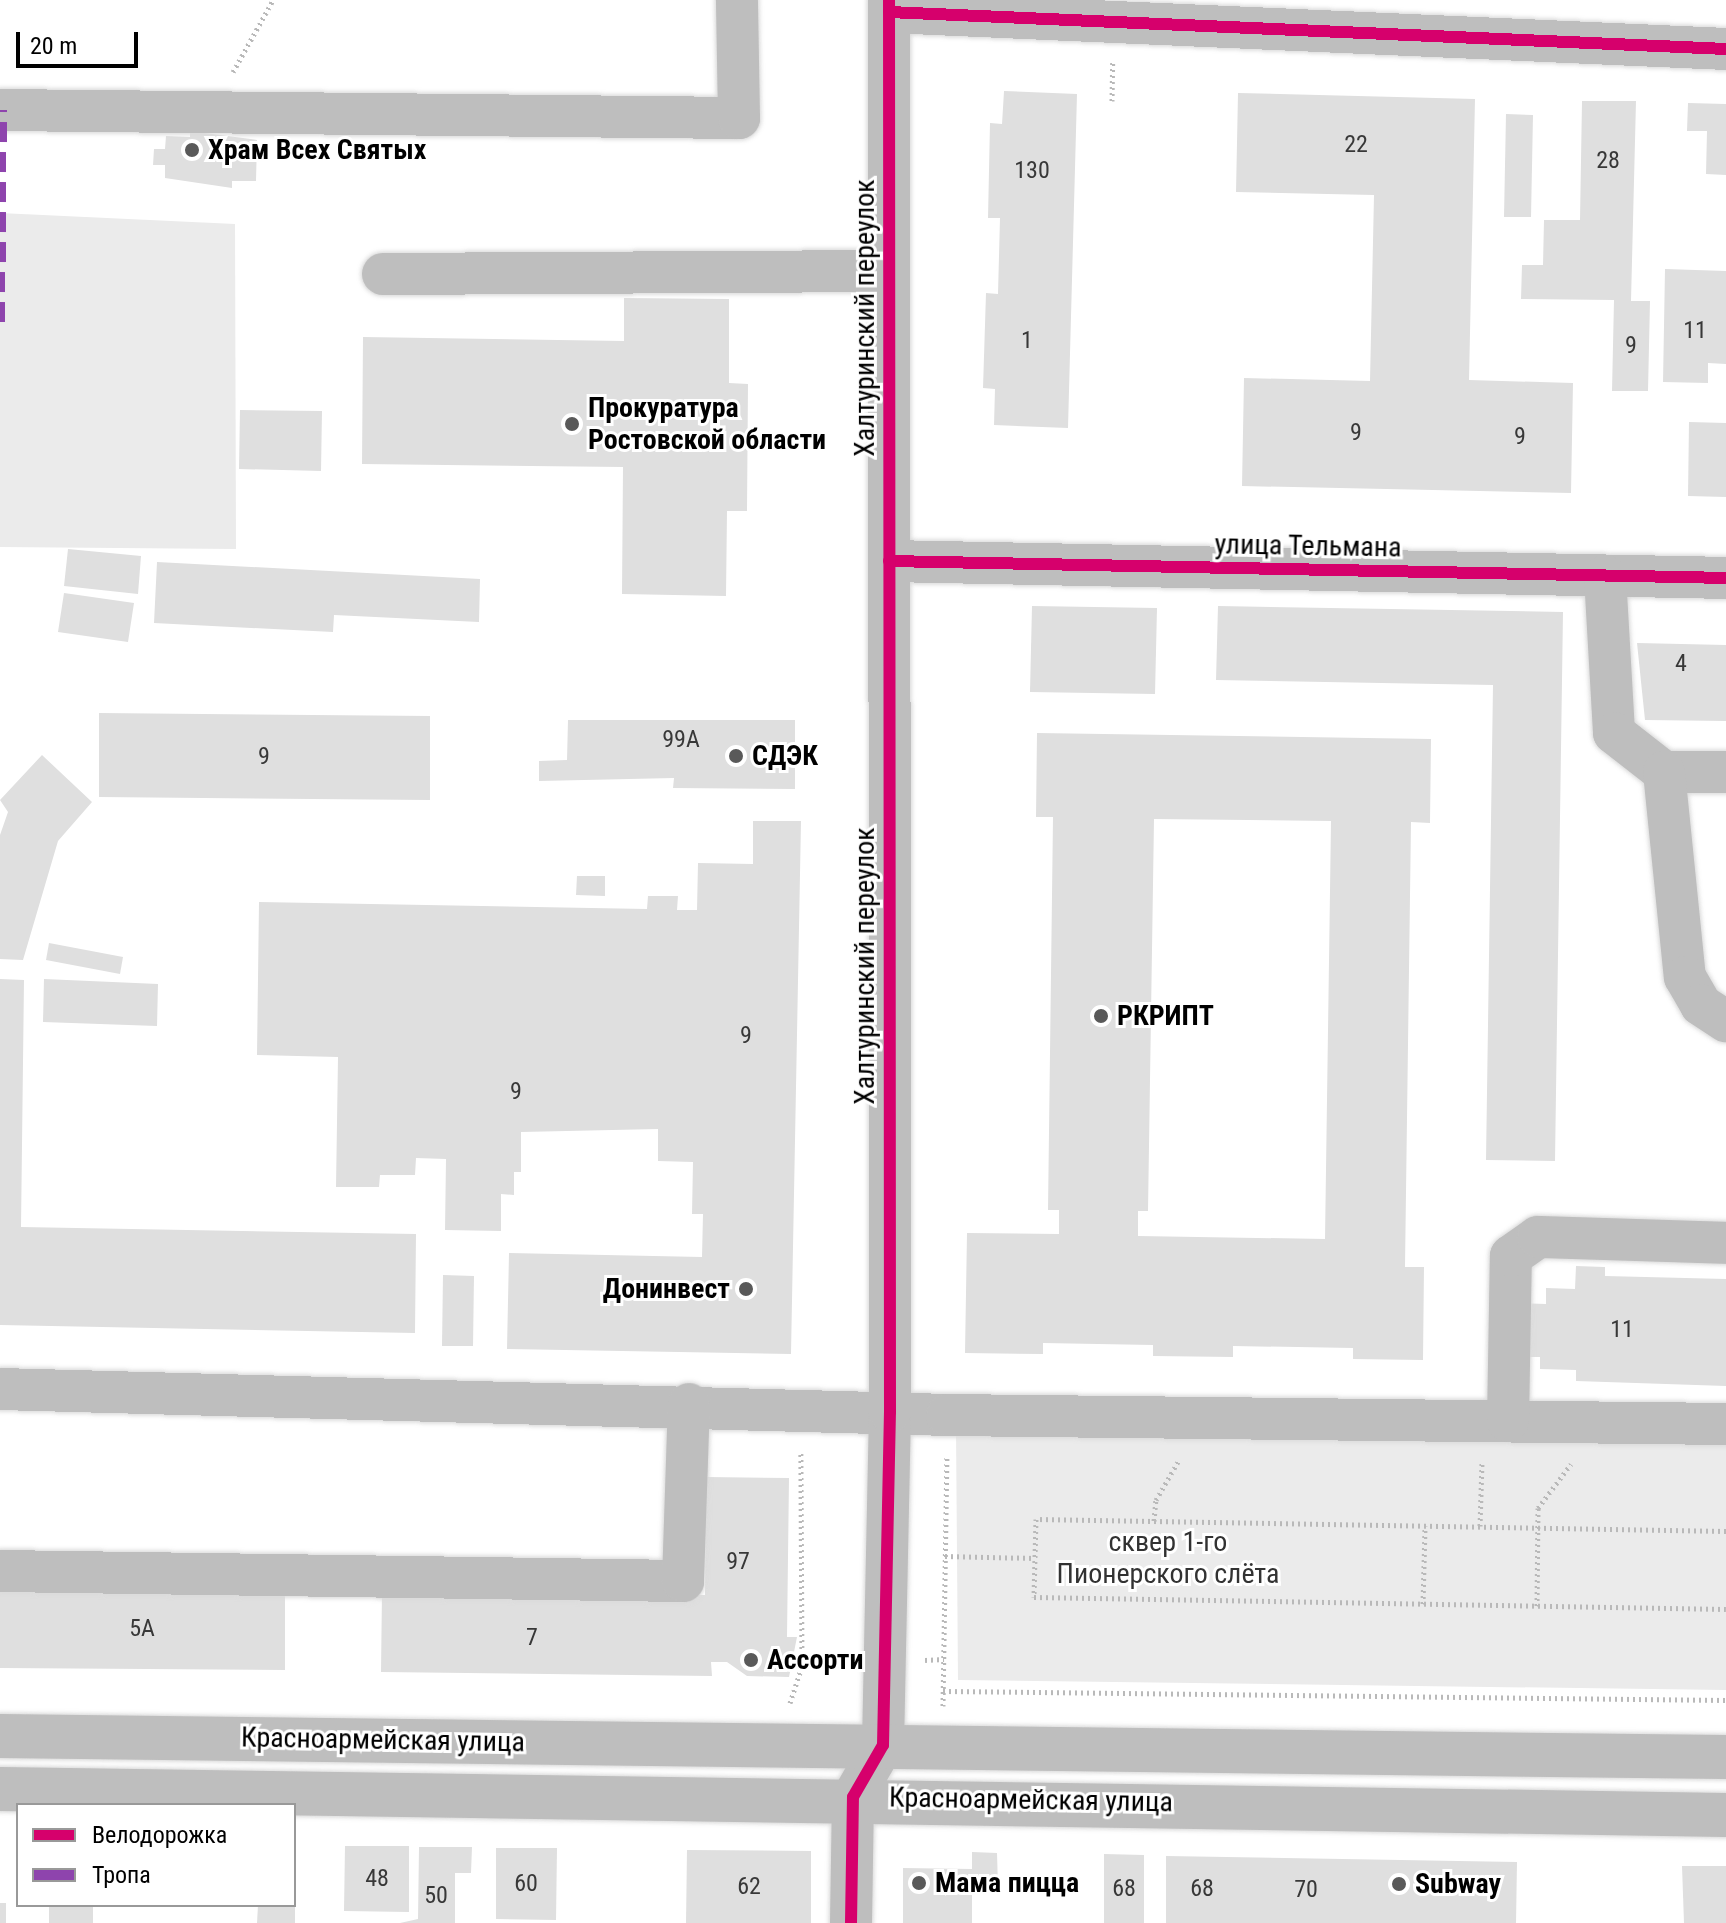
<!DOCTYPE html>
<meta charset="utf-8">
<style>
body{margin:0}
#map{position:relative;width:1726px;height:1923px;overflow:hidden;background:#fff;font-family:"Roboto Condensed",sans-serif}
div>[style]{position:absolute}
.green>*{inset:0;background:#ebebeb}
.building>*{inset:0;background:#dfdfdf}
.path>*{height:5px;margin-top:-2.5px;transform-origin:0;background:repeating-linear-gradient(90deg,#b9b9b9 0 2px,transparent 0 6px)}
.roads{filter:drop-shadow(0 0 2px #dbdbdb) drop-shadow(0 0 2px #dbdbdb)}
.minor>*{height:42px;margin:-21px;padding:0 21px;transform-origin:21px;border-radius:21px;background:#bebebe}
.major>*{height:44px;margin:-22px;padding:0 22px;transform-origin:22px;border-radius:22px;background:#bebebe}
.quiet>*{height:10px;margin-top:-5px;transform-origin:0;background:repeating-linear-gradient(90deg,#8e44ad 0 20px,transparent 0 30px)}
.cycleway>*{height:12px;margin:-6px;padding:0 6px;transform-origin:6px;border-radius:6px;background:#d6006c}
.dots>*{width:22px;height:22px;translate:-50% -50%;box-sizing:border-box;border:4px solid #fff;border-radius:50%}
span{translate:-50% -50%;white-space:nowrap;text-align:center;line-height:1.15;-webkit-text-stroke:6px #fff;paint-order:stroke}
.number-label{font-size:24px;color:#383838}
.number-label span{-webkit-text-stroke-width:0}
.poi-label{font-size:28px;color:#000;font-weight:700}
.left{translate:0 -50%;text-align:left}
.right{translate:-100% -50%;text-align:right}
.street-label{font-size:28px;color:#000}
.park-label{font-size:28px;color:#323232}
.legend{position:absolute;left:16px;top:1803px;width:280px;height:104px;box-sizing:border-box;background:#fff;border:2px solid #999;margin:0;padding:10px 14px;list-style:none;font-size:24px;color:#000}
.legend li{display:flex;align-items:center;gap:16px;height:40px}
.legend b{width:40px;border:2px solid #999}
.scale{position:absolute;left:16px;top:32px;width:122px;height:36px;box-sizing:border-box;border:4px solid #000;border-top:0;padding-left:10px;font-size:24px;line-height:28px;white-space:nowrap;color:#000;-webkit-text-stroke:6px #fff;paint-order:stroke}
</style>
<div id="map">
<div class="green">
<div style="clip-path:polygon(0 213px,235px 224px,236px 549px,0 547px)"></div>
<div style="clip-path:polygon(956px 1429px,1726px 1443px,1726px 1690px,958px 1680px)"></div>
</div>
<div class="building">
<div style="clip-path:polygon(1004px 91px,1077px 94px,1068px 428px,994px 425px,995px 389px,983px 388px,986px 293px,998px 294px,1000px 218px,988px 218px,990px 123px,1002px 124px)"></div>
<div style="clip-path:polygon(1238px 93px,1475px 99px,1469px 380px,1573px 383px,1571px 493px,1242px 486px,1244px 378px,1370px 381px,1374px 195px,1236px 192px)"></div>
<div style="clip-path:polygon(1582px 101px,1636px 101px,1631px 301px,1650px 301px,1648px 391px,1612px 391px,1614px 300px,1521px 299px,1522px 265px,1543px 265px,1544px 220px,1580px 220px)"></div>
<div style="clip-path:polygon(1688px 103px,1726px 104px,1726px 175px,1706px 174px,1707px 131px,1687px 131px)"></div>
<div style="clip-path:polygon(1506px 114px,1533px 115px,1531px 217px,1504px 217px)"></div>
<div style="clip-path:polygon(190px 131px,257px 140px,256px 181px,232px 181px,232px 188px,165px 178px,165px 165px,153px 165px,154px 149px,165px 149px,166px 136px,190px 137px)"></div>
<div style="clip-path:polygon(1665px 269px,1726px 271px,1726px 364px,1708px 363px,1708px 383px,1663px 382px)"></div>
<div style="clip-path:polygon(624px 298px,729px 299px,729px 383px,748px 384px,747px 511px,727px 511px,726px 596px,622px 594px,623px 467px,362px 464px,363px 337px,624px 341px)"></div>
<div style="clip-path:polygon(240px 410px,322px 411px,321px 471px,239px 469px)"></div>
<div style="clip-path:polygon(1689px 422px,1726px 423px,1726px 497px,1688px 496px)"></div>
<div style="clip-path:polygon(68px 549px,141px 556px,138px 594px,64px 586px)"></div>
<div style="clip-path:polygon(157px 562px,480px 579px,479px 622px,334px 615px,333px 632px,154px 623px)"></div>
<div style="clip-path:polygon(64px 593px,134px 603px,128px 642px,58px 632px)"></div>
<div style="clip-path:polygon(1032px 606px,1157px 608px,1155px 694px,1030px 692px)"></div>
<div style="clip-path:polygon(1218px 606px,1563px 612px,1555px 1161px,1486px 1160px,1493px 685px,1216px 680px)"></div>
<div style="clip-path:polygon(1637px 643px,1726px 645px,1726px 721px,1645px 720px)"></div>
<div style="clip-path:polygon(99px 713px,430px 716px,430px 800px,99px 797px)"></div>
<div style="clip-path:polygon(568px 720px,795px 720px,795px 789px,673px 788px,674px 778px,539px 781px,539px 761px,567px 760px)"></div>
<div style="clip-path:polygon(evenodd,1037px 733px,1431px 739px,1430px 823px,1411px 822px,1405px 1267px,1424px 1267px,1423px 1360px,1353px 1359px,1353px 1348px,1233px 1346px,1233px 1357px,1153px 1356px,1153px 1345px,1043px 1343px,1043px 1354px,965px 1353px,967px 1233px,1059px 1234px,1059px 1210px,1048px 1210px,1053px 817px,1036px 817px,1037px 733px,1154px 819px,1331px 821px,1325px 1239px,1138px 1236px,1138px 1211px,1148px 1211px,1154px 819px)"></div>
<div style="clip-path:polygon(42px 755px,92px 802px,58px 841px,23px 960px,0 959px,0 835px,8px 812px,0 800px)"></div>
<div style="clip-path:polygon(753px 821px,801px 821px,791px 1354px,507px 1349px,509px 1253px,702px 1257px,703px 1214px,692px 1214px,693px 1162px,658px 1161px,658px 1129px,521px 1132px,521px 1172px,514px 1172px,514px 1195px,501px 1194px,501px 1231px,445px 1230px,446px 1159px,416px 1158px,415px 1175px,380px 1175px,379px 1187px,336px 1187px,338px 1057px,257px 1055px,259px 902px,647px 909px,648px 896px,678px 896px,677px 910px,697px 910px,698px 863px,753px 864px)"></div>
<div style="clip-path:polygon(577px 876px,605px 876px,605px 896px,576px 895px)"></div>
<div style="clip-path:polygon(49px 943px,123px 957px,120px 974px,46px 960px)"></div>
<div style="clip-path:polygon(0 979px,24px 980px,21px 1227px,416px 1234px,415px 1333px,0 1325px)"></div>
<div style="clip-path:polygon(44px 979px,158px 984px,157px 1026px,43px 1022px)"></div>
<div style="clip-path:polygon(1576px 1266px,1605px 1267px,1605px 1276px,1726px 1279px,1726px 1386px,1576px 1381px,1576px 1370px,1540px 1369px,1540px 1357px,1516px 1357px,1518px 1303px,1546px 1304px,1546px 1288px,1575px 1289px)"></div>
<div style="clip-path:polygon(443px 1275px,474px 1276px,473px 1346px,442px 1346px)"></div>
<div style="clip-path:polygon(706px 1477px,789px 1478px,787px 1637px,797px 1637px,789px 1677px,747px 1676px,727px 1662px,711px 1662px,712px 1676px,381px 1672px,382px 1591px,705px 1595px)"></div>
<div style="clip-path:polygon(0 1589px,285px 1590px,285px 1670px,0 1668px)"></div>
<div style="clip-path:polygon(345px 1846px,409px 1846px,409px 1912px,344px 1911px)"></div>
<div style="clip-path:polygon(419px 1847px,472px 1847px,471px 1873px,455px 1873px,455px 1923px,400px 1923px,418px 1919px)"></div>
<div style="clip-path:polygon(496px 1848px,557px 1848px,556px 1920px,496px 1919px)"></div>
<div style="clip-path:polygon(687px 1850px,811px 1851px,811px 1923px,686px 1923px)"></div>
<div style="clip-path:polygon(972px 1852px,997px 1853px,998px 1887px,972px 1886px,972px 1923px,903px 1923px,903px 1868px,972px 1869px)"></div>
<div style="clip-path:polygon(1104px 1854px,1144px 1855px,1144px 1923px,1104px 1923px)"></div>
<div style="clip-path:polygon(1166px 1856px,1517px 1862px,1516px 1923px,1166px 1923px)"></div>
<div style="clip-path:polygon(1682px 1866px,1726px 1866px,1726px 1923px,1684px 1923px)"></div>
<div style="clip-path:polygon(0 1903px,6px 1903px,6px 1923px,0 1923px)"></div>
<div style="clip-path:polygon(49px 1905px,93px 1905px,93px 1923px,49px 1923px)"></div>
<div style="clip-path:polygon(258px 1905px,295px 1905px,295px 1923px,257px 1923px)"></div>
</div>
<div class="path">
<div style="left:233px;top:72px;width:82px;rotate:-60.9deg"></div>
<div style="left:1112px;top:101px;width:39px;rotate:-89deg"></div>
<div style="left:1154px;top:1521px;width:21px;rotate:-85deg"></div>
<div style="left:1156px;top:1500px;width:46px;rotate:-60.1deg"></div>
<div style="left:1480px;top:1526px;width:63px;rotate:-88.2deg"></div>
<div style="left:1726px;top:1531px;width:690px;rotate:-179deg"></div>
<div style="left:1036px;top:1519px;width:78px;rotate:91.5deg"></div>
<div style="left:1034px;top:1597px;width:692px;rotate:0.99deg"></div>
<div style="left:945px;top:1556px;width:90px;rotate:1.3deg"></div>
<div style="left:1423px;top:1604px;width:78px;rotate:-88.5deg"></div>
<div style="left:1537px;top:1606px;width:98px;rotate:-89.4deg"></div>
<div style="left:1538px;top:1508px;width:55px;rotate:-53.1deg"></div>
<div style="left:925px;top:1660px;width:19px;rotate:-3deg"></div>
<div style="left:802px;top:1666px;width:41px;rotate:-1.4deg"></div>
<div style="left:943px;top:1691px;width:783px;rotate:0.66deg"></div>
<div style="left:790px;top:1703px;width:39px;rotate:-72deg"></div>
<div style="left:802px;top:1666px;width:215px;rotate:-90.3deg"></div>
<div style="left:943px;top:1706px;width:250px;rotate:-89.1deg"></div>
</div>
<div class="roads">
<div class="minor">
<div style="left:889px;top:12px;width:838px;rotate:2.53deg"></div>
<div style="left:0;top:110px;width:739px;rotate:0.62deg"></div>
<div style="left:739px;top:118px;width:118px;rotate:-91deg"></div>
<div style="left:383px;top:274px;width:506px;rotate:-0.34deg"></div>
<div style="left:889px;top:561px;width:837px;rotate:1.16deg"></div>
<div style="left:1605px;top:576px;width:157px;rotate:86.7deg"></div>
<div style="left:1614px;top:733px;width:63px;rotate:38deg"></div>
<div style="left:1664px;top:772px;width:62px"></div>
<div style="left:1664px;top:772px;width:206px;rotate:84.2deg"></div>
<div style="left:1685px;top:977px;width:32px;rotate:60deg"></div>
<div style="left:1701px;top:1005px;width:30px;rotate:33deg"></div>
<div style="left:0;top:1389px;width:947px;rotate:1.57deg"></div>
<div style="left:947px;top:1415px;width:779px;rotate:0.66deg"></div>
<div style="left:1508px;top:1421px;width:165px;rotate:-89deg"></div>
<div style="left:1511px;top:1256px;width:33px;rotate:-35deg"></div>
<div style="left:1538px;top:1237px;width:188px;rotate:1.8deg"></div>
<div style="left:0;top:1571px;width:683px;rotate:0.84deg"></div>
<div style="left:683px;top:1581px;width:177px;rotate:-88.1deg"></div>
<div style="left:851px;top:1923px;width:126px;rotate:-89.1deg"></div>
<div style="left:853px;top:1797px;width:60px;rotate:-60deg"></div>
<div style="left:883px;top:1745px;width:333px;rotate:-88.8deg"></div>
<div style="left:890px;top:1412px;width:1412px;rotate:-90.04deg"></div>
</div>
<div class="major">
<div style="left:0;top:1736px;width:1726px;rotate:0.7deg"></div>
<div style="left:0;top:1789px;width:1726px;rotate:0.86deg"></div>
</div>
</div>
<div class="quiet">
<div style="left:0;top:322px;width:212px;rotate:-89.5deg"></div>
</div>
<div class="cycleway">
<div style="left:889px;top:12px;width:838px;rotate:2.53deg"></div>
<div style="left:889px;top:561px;width:837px;rotate:1.16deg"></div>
<div style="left:851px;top:1923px;width:126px;rotate:-89.1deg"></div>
<div style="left:853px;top:1797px;width:60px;rotate:-60deg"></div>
<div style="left:883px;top:1745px;width:333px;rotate:-88.8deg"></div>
<div style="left:890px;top:1412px;width:1412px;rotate:-90.04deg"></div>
</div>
<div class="dots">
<div style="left:192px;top:150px;background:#595959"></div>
<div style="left:572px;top:424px;background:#595959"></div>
<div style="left:736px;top:756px;background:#595959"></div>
<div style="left:1101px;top:1016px;background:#595959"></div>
<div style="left:746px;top:1289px;background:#595959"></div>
<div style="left:751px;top:1660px;background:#595959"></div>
<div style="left:919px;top:1883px;background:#595959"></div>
<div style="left:1399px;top:1884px;background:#595959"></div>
</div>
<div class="number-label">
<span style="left:1356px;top:145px">22</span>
<span style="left:1608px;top:161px">28</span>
<span style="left:1032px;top:171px">130</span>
<span style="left:1695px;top:331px">11</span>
<span style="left:1027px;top:341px">1</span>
<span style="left:1631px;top:346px">9</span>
<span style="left:1356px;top:433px">9</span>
<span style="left:1520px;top:437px">9</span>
<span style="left:1681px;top:664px">4</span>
<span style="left:681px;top:740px">99А</span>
<span style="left:264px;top:757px">9</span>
<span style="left:746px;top:1036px">9</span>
<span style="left:516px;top:1092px">9</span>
<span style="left:1622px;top:1330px">11</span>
<span style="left:738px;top:1562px">97</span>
<span style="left:142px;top:1629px">5А</span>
<span style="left:532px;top:1638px">7</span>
<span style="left:377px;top:1879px">48</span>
<span style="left:526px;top:1884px">60</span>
<span style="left:749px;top:1887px">62</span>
<span style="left:1124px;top:1889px">68</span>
<span style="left:1202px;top:1889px">68</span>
<span style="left:1306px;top:1890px">70</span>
<span style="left:436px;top:1896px">50</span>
</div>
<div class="poi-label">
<span class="left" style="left:208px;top:150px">Храм Всех Святых</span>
<span class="left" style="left:588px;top:424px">Прокуратура<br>Ростовской области</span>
<span class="left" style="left:752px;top:756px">СДЭК</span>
<span class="left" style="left:1117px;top:1016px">РКРИПТ</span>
<span class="right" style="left:730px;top:1289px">Донинвест</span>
<span class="left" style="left:767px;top:1660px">Ассорти</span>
<span class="left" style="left:935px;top:1883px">Мама пицца</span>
<span class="left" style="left:1415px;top:1884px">Subway</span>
</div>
<div class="street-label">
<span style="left:865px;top:318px;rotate:-90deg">Халтуринский переулок</span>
<span style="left:1308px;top:546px;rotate:1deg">улица Тельмана</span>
<span style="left:865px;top:966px;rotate:-90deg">Халтуринский переулок</span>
<span style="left:383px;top:1740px;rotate:1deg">Красноармейская улица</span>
<span style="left:1031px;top:1800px;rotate:1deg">Красноармейская улица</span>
</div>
<div class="park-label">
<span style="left:1168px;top:1558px">сквер 1-го<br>Пионерского слёта</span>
</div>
<ul class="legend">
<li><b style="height:10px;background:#d6006c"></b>Велодорожка</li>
<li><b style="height:10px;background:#8e44ad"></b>Тропа</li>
</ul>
<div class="scale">20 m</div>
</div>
